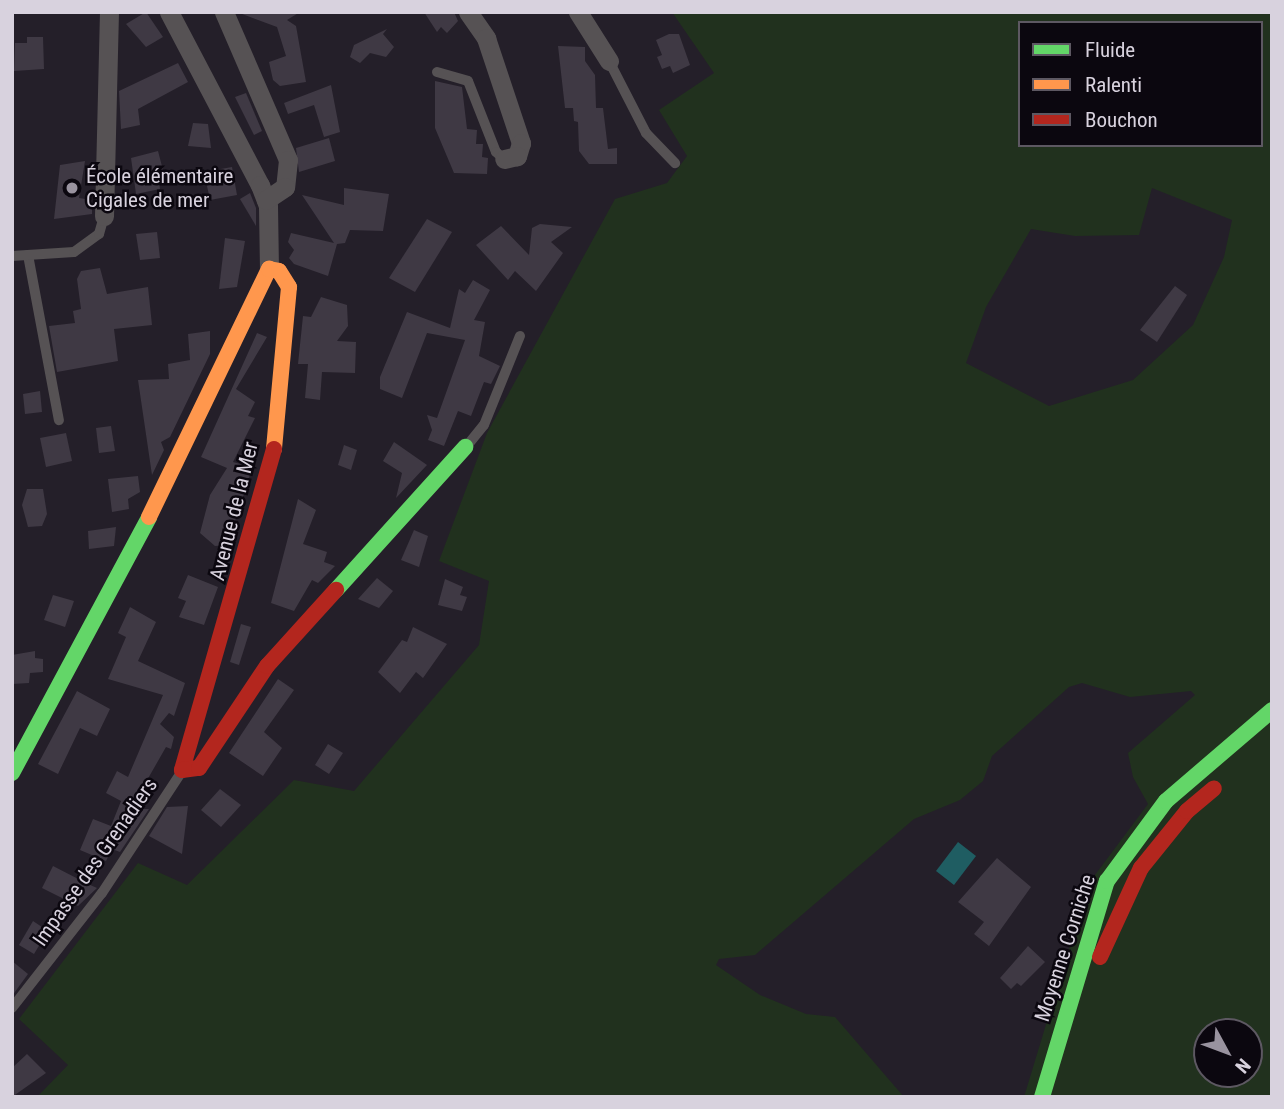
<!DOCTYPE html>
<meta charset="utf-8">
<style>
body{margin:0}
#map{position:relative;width:1284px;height:1109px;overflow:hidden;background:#241f29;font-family:"Roboto Condensed",sans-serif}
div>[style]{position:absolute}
.green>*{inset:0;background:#21311e}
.water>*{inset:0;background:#1f5d62}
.building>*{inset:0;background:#3f3944}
.lane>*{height:10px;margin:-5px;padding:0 5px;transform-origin:5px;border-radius:5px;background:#565254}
.street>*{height:19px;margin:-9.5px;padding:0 9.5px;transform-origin:9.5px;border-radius:9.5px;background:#565254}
.fast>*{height:16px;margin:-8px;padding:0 8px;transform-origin:8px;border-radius:8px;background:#63d668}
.slow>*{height:16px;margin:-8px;padding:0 8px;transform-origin:8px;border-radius:8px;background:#ff974d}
.jam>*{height:16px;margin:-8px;padding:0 8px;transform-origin:8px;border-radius:8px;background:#b3261e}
.dots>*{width:19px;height:19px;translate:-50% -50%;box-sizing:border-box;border:4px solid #0b070f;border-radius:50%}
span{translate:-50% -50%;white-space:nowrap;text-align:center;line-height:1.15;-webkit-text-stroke:5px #0b070f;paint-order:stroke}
.poi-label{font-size:21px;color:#d8d2de}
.left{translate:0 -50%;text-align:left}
.street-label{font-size:21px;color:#d8d2de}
.frame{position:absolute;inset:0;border:14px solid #d8d2de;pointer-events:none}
.legend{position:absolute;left:1018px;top:21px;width:245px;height:126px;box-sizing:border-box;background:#0b070f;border:2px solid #5d5862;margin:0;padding:9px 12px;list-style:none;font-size:21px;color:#d8d2de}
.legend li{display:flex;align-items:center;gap:14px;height:35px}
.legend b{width:35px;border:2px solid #5d5862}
.north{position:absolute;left:1193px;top:1018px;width:70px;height:70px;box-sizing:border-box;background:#0b070f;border:2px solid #5d5862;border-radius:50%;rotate:131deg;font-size:19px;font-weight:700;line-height:28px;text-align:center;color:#d8d2de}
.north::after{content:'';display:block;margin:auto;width:24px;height:32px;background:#99939f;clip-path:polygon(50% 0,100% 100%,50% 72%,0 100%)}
</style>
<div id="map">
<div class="green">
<div style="clip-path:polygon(evenodd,672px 12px,1272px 12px,1272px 1097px,1024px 1097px,1089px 883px,1148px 804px,1133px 777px,1128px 753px,1195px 695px,1191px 691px,1130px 697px,1082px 683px,1069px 687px,992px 756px,983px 781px,960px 800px,914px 819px,755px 955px,719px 959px,716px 965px,760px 995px,806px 1014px,835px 1017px,904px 1097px,37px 1097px,68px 1065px,19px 1019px,138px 863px,187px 885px,294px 780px,354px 791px,479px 645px,489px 581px,439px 561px,487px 433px,615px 199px,667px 183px,687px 156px,659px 110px,714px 73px,672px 12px,1020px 23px,1261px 23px,1261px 145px,1020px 145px,1020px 23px,672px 12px,1152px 188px,1232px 220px,1224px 257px,1193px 325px,1133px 380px,1049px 406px,966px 363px,986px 307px,1031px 229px,1075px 236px,1139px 235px,1152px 188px,672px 12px,1207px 1032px,1249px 1032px,1249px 1074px,1207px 1074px,1207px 1032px)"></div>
</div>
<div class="water">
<div style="clip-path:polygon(958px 842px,976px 856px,954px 885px,936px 871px)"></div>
</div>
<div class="building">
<div style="clip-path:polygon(146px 12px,163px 37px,146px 47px,126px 24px)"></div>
<div style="clip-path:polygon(237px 12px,300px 12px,287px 20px,296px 26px,306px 82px,280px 86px,273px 80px,269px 62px,286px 56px,277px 27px)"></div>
<div style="clip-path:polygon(424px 12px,454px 12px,458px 21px,447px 33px,441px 27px,437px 32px)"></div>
<div style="clip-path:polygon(387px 29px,383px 34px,394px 47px,386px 57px,370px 53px,360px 63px,350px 57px,354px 45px)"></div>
<div style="clip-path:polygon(669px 34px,679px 34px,690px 65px,673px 73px,670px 66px,662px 69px,657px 57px,662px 55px,656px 40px)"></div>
<div style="clip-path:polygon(27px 37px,43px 37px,44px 69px,14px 71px,15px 43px,27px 43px)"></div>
<div style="clip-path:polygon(558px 46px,585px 47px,585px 61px,595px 75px,596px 108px,603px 108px,608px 149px,617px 148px,617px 164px,589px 164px,579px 151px,578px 122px,574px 121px,573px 108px,565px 108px)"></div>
<div style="clip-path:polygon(178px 63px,188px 82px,138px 109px,140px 125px,121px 129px,119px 91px)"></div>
<div style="clip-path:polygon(435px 81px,462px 87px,467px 129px,477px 130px,476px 144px,483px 144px,482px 157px,488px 158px,487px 174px,454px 173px,435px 128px)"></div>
<div style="clip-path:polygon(331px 85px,340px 132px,324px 137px,314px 105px,288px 114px,284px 103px)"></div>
<div style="clip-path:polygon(246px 93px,262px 131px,254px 135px,235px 97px)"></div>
<div style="clip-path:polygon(193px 123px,208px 124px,211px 148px,188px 146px)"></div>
<div style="clip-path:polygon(329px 138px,335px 161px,299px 172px,296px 148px)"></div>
<div style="clip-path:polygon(158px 151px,164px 174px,158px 175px,160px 189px,136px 194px,131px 158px)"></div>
<div style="clip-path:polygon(85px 161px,79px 198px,92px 200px,92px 214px,54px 219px,60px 165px)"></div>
<div style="clip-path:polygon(232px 167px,237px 195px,210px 200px,204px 172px)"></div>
<div style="clip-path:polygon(344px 188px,389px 194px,383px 231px,350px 230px,345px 243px,337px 244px,328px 276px,294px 264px,289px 258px,294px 250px,288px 242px,291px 233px,334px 243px,302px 195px,344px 205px)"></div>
<div style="clip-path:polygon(250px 193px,256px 208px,256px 226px,240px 199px)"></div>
<div style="clip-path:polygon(427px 219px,452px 232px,415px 292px,389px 278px)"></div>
<div style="clip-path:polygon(540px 224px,572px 227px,551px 242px,563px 253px,536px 291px,515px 271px,508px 280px,476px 245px,501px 226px,529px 255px,532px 228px)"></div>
<div style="clip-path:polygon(157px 232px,160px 258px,140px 260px,136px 234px)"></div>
<div style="clip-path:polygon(225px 238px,245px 241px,237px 287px,219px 289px)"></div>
<div style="clip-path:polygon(100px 268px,107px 294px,148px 287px,152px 325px,114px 329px,118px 361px,57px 372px,49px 326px,75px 323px,73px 311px,81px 309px,77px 279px,81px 271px)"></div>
<div style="clip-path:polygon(473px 280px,490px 290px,474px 320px,485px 322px,479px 356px,500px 366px,491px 384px,484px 382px,471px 416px,458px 411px,444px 446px,428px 440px,432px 430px,427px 415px,437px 418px,465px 340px,427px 333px,402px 398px,380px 389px,380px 377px,407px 312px,450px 328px,459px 289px,465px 293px)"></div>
<div style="clip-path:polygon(1175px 286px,1187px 295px,1157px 342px,1140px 330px)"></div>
<div style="clip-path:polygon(321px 297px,347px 305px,348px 326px,337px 341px,356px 342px,355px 373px,322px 372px,320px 400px,305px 398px,308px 364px,298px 364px,303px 316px,311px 317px)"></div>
<div style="clip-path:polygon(210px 331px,210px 354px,170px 437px,161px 442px,164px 450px,152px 475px,138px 380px,169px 379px,168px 364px,190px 360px,188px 334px)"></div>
<div style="clip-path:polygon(257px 333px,267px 337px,236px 389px,255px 402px,248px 416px,255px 418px,233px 462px,251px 467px,249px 479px,227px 545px,215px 546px,200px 533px,210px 495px,227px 468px,201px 457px)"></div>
<div style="clip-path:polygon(40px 391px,42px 412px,25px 414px,23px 394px)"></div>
<div style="clip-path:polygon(111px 426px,115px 451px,99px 453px,96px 428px)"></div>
<div style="clip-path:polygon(66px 433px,72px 461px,46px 467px,40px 438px)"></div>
<div style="clip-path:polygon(394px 442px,427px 465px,396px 498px,402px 473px,383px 461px)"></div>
<div style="clip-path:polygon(344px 445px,357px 450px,351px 470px,338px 465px)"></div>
<div style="clip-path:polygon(138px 476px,140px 492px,128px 499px,129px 509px,112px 512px,108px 479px)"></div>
<div style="clip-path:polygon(27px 489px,43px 489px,47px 514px,42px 526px,28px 527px,22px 505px)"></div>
<div style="clip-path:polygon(298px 499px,316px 510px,303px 544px,327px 552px,324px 562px,335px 566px,318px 583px,312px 580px,294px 611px,271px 603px)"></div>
<div style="clip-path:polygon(116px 527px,114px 546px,89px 549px,88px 531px)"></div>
<div style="clip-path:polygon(414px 530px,428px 536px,419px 567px,401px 560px)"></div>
<div style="clip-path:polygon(188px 575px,218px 587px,204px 625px,179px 617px,186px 601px,178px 598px)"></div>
<div style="clip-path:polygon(377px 578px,393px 591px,379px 608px,358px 599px)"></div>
<div style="clip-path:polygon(445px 579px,463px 587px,460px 595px,467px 597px,462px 611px,438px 605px)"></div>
<div style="clip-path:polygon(53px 595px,74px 601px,65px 627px,44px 620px)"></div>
<div style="clip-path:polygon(130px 607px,156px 622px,138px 661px,185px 683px,174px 716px,169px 713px,160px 724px,174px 737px,171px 749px,166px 747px,138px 796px,145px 800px,140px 809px,149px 809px,120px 852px,112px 849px,106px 861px,80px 850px,93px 819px,111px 826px,121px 801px,106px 793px,117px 771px,128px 777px,163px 695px,108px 679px,126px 637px,118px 633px)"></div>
<div style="clip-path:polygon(241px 624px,251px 627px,239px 665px,230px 662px)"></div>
<div style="clip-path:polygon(413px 627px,447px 644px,423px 678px,416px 672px,400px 693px,378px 672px,402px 640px,407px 642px)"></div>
<div style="clip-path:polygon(35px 651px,35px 658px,43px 659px,43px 672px,30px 673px,29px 683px,12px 684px,12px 655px)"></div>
<div style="clip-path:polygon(278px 679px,294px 690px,264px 732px,282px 748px,263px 776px,229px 753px)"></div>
<div style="clip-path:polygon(77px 691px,110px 709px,97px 736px,80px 728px,58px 774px,38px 764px)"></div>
<div style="clip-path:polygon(328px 744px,343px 753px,329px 774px,315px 765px)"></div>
<div style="clip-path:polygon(220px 789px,241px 805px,221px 827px,201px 810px)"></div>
<div style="clip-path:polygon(188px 806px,182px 854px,149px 836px,167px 807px)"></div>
<div style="clip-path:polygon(997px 858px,1031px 887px,989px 946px,974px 934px,984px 922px,958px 902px)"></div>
<div style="clip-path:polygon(53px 866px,88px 884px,97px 888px,78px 906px,42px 888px)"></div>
<div style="clip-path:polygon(33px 921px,48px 931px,34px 954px,19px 945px)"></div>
<div style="clip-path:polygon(1028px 946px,1045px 962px,1021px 986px,1017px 983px,1011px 989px,1000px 978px)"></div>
<div style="clip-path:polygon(12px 961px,28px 974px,12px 996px)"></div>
<div style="clip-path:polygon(27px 1054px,46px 1073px,12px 1097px,12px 1068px)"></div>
</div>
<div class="lane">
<div style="left:609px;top:61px;width:81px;rotate:62.8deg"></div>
<div style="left:646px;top:133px;width:42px;rotate:46deg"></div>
<div style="left:437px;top:72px;width:32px;rotate:16deg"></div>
<div style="left:468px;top:81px;width:76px;rotate:68.5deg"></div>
<div style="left:496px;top:152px;width:11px;rotate:41deg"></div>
<div style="left:28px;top:255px;width:168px;rotate:79.4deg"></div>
<div style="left:12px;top:256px;width:62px;rotate:-3.7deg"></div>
<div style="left:74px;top:252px;width:31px;rotate:-36deg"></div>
<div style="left:99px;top:234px;width:19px;rotate:-74deg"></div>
<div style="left:466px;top:447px;width:28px;rotate:-51deg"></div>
<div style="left:484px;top:425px;width:96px;rotate:-68deg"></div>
<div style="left:12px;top:1008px;width:146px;rotate:-52deg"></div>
<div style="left:102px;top:893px;width:146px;rotate:-56.7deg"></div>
</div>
<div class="street">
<div style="left:169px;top:12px;width:195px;rotate:62.3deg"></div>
<div style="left:260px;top:185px;width:22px;rotate:69deg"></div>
<div style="left:268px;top:206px;width:63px;rotate:89.1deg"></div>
<div style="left:224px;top:12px;width:161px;rotate:66.6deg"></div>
<div style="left:288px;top:160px;width:27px;rotate:96deg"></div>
<div style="left:285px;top:187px;width:23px;rotate:146deg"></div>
<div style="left:468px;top:12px;width:32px;rotate:55deg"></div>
<div style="left:486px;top:38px;width:111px;rotate:71.6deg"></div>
<div style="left:521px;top:143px;width:14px;rotate:107deg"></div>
<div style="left:517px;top:156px;width:13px;rotate:167deg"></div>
<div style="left:578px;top:12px;width:58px;rotate:57.7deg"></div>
<div style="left:104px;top:216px;width:204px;rotate:-88.6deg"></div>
</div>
<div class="fast">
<div style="left:336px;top:590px;width:193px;rotate:-47.9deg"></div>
<div style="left:12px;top:773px;width:290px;rotate:-61.8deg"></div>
<div style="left:1042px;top:1097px;width:226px;rotate:-73.3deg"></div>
<div style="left:1107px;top:881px;width:99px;rotate:-53.6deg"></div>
<div style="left:1166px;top:801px;width:140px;rotate:-40.6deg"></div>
</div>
<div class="slow">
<div style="left:149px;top:517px;width:276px;rotate:-64.2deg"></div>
<div style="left:269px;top:269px;width:10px;rotate:11deg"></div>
<div style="left:279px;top:271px;width:19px;rotate:58deg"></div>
<div style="left:289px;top:287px;width:163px;rotate:95.3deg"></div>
</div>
<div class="jam">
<div style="left:274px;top:449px;width:334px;rotate:106deg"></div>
<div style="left:182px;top:770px;width:17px;rotate:-7deg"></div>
<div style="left:199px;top:768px;width:123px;rotate:-56.3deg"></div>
<div style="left:267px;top:666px;width:103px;rotate:-47.8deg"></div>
<div style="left:1100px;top:957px;width:98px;rotate:-65.3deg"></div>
<div style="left:1141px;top:868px;width:73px;rotate:-51.1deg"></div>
<div style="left:1187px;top:811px;width:35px;rotate:-40deg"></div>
</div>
<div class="dots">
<div style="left:72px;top:188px;background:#99939f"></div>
</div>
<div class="poi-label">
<span class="left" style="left:86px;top:188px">École élémentaire<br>Cigales de mer</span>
</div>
<div class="street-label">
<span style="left:234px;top:511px;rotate:-76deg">Avenue de la Mer</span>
<span style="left:95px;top:862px;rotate:-55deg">Impasse des Grenadiers</span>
<span style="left:1065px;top:948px;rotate:-72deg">Moyenne Corniche</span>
</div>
<div class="frame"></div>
<ul class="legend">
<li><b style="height:9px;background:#63d668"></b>Fluide</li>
<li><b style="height:9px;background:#ff974d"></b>Ralenti</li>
<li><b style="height:9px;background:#b3261e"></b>Bouchon</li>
</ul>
<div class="north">N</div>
</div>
